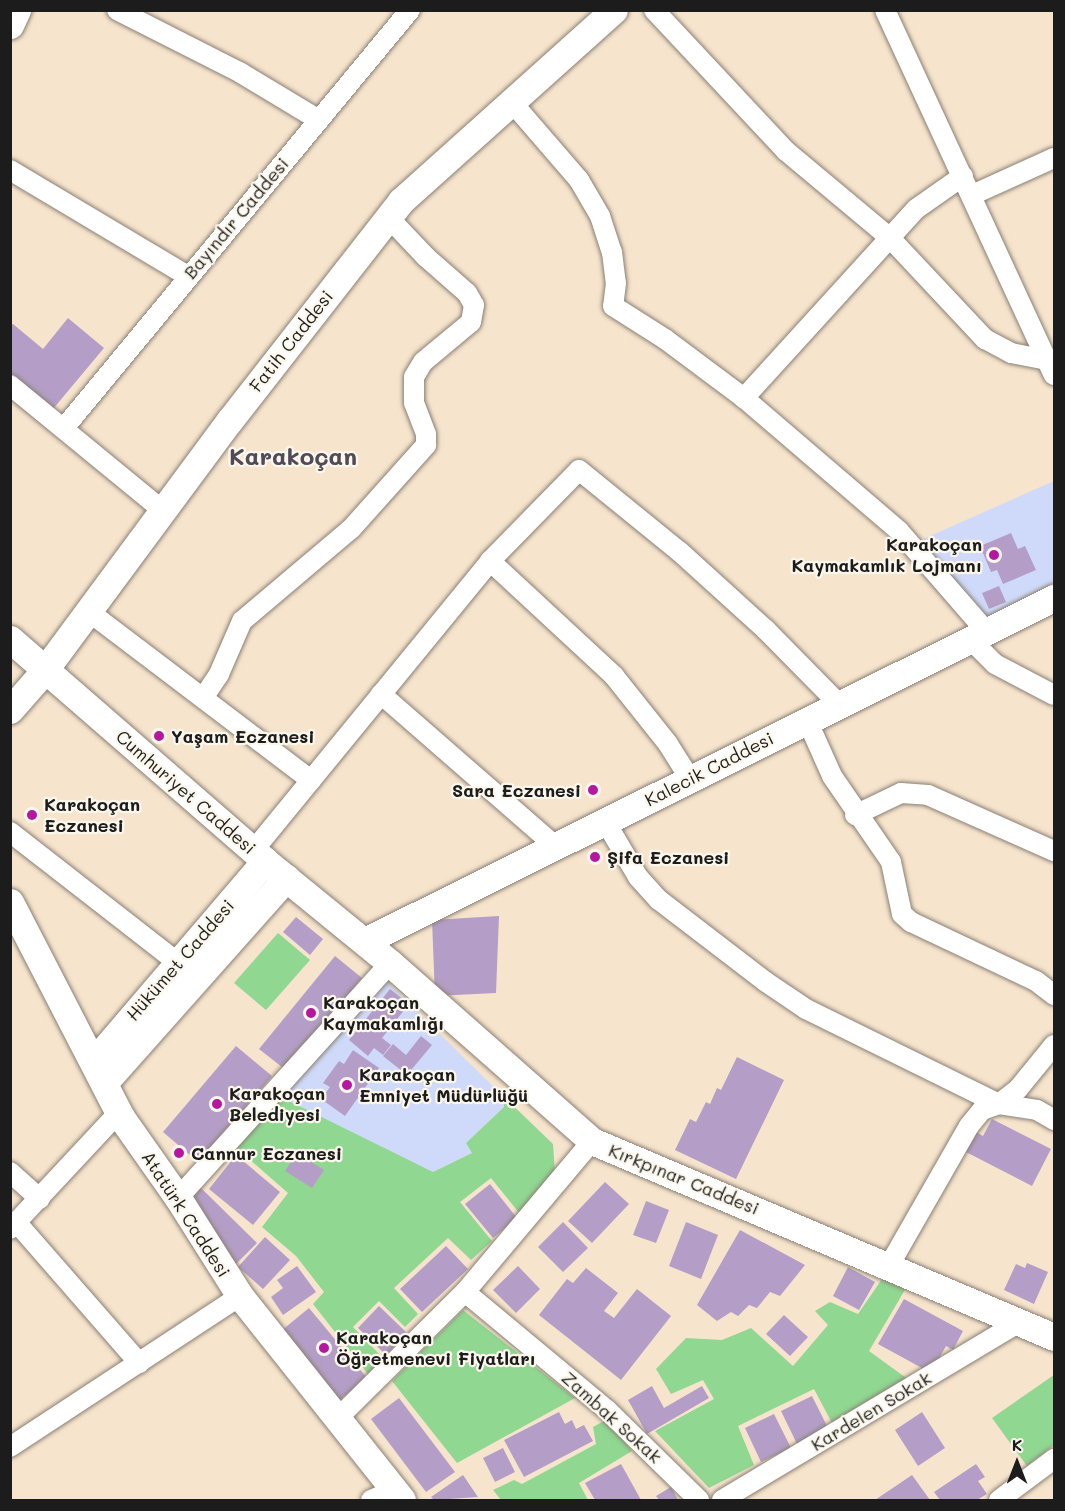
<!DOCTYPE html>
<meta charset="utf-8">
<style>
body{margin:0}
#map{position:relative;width:1065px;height:1511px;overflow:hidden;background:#f7e4cd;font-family:Mali,sans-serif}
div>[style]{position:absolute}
.built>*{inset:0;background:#cfdafa}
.green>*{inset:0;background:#90d791}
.building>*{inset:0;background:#b49ec7}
.roads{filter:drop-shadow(0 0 2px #8a8074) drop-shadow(0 0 2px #8a8074)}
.street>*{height:20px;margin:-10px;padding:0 10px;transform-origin:10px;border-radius:10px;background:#fff}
.secondary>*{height:27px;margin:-13.5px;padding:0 13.5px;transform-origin:13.5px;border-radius:13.5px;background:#fff}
.dots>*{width:16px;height:16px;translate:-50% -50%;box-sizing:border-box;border:3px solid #fbf7ec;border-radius:50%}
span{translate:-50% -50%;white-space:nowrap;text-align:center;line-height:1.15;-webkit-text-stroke:4.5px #fbf7ec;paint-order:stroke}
.street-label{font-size:18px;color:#1c1c1c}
.poi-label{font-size:18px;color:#1c1c1c;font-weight:700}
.right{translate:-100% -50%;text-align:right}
.left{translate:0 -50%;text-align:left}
.district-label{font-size:24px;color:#514a58;font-weight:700}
.frame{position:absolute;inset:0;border:12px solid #1c1c1c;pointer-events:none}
.north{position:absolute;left:987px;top:1433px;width:60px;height:60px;-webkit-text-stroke:4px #fbf7ec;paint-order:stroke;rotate:0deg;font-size:16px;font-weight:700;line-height:24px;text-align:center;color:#1c1c1c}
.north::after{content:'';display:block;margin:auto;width:21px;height:27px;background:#1c1c1c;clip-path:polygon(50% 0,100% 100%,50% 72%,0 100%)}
</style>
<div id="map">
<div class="built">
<div style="clip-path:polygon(1054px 481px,1054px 589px,988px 620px,921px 540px)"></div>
<div style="clip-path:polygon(383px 978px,504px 1097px,505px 1106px,466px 1143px,472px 1153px,433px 1172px,340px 1130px,283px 1098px)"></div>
</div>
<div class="green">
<div style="clip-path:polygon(278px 933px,310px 960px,266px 1010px,234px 983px)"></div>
<div style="clip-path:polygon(504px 1097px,553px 1144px,555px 1173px,520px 1214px,491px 1178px,460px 1202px,492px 1241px,471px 1260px,448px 1238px,394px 1288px,418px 1314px,405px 1327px,379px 1301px,353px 1327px,384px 1359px,368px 1374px,313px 1304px,324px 1292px,296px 1256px,262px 1227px,288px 1193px,233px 1145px,283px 1098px,433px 1172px,472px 1153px,466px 1143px,504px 1107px)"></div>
<div style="clip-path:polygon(882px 1279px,906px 1288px,869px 1351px,909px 1380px,833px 1425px,814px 1389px,738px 1426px,754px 1465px,709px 1488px,655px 1431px,714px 1399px,703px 1380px,671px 1394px,656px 1369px,686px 1338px,722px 1340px,751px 1328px,793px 1366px,828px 1325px,815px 1311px,830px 1302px,858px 1314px)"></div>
<div style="clip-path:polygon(463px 1310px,575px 1398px,457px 1463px,392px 1381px)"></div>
<div style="clip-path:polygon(1054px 1375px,1054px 1445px,1027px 1466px,992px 1418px)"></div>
<div style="clip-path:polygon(606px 1420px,632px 1451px,579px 1483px,588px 1500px,501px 1500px,493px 1490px,514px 1480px,522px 1484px,596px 1444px,593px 1427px)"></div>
</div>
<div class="building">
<div style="clip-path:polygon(68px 318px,104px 348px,53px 409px,10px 374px,10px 326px,13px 324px,43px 349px)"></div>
<div style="clip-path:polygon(1011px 533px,1018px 549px,1025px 546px,1036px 570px,1003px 584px,997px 570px,991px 572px,980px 546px)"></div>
<div style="clip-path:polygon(999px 586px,1006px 602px,989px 609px,982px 593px)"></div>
<div style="clip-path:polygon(499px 916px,496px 993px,435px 996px,432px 920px)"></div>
<div style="clip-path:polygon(296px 917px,323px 939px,310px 955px,283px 932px)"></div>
<div style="clip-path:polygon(335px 956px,362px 978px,287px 1071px,259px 1049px)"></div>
<div style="clip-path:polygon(390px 989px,409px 1004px,382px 1038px,391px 1045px,383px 1055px,374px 1048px,368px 1056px,349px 1040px)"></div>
<div style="clip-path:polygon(421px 1036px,432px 1045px,407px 1075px,383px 1056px,393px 1044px,406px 1055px)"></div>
<div style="clip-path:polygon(236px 1046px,272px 1076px,198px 1162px,163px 1132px)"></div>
<div style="clip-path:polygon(353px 1050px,379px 1068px,345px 1116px,321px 1099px,330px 1087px,323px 1083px,339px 1061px,344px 1064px)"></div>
<div style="clip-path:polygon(737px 1057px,784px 1080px,736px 1179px,675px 1150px,690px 1119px,696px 1122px,706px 1102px,710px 1104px,717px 1088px,721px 1090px)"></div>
<div style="clip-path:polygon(992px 1119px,1051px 1149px,1032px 1186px,966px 1152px,976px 1132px,983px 1136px)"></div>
<div style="clip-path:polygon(297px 1153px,324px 1170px,312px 1188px,285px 1171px)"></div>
<div style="clip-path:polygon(236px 1155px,280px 1192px,253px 1225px,209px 1189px)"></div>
<div style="clip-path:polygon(605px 1182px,629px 1204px,592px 1243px,568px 1221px)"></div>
<div style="clip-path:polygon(490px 1184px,517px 1218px,493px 1238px,465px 1204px)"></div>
<div style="clip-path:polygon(201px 1188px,257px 1243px,233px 1267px,183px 1203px)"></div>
<div style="clip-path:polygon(646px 1201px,669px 1210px,656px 1243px,633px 1235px)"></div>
<div style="clip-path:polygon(563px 1222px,588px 1248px,563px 1272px,538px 1247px)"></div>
<div style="clip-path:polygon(686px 1222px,718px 1235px,701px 1279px,669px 1266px)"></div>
<div style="clip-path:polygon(740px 1230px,805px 1265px,780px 1296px,770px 1292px,757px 1308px,749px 1305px,738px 1316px,731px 1312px,717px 1321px,697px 1305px)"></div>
<div style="clip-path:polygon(265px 1237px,290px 1260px,263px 1289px,238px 1267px)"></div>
<div style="clip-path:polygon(446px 1246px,468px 1269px,422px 1312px,400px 1289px)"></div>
<div style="clip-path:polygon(1027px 1263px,1048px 1272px,1034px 1304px,1004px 1290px,1016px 1264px,1025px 1268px)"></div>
<div style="clip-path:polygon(297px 1266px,316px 1292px,283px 1315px,271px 1297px,283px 1288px,277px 1280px)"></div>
<div style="clip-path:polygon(518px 1266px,540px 1289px,516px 1313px,493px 1290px)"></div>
<div style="clip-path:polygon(848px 1267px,875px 1282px,859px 1310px,833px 1296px)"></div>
<div style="clip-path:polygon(586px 1268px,618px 1293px,604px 1311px,614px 1318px,637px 1289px,671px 1316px,621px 1380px,539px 1315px,567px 1279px,573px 1283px)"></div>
<div style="clip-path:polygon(904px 1299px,963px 1331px,953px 1350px,946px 1346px,931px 1373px,878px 1344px)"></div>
<div style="clip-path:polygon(379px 1306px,407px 1333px,386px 1355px,358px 1328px)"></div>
<div style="clip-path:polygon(309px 1308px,367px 1378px,338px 1401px,281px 1331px)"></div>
<div style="clip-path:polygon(784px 1315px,808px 1337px,790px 1356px,766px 1334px)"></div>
<div style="clip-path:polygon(652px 1386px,664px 1408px,702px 1386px,709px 1398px,647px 1434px,628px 1400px)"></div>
<div style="clip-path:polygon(812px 1396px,829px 1430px,798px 1446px,781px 1411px)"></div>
<div style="clip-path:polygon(399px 1398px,455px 1472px,426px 1492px,371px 1419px)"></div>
<div style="clip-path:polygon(559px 1412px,565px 1424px,572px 1420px,576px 1429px,584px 1425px,593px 1441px,524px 1477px,504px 1440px)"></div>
<div style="clip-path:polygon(922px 1412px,945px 1448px,918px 1466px,895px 1430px)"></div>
<div style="clip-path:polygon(774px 1414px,791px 1448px,761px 1462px,745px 1428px)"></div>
<div style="clip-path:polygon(503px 1448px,515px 1472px,495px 1482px,483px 1458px)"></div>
<div style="clip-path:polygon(621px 1464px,641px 1500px,595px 1500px,585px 1483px)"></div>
<div style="clip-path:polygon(976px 1464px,985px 1477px,978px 1481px,987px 1494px,977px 1500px,940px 1500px,934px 1492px)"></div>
<div style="clip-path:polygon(463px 1475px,478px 1497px,434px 1500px,431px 1497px)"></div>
<div style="clip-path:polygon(912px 1475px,930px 1500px,875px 1500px)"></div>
<div style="clip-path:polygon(671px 1487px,678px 1500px,659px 1500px,656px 1496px)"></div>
</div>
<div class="roads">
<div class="street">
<div style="left:117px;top:10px;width:139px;rotate:26.9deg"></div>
<div style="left:241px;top:73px;width:91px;rotate:31.1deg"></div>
<div style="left:654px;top:10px;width:193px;rotate:46.9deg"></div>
<div style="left:786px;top:151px;width:136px;rotate:39.9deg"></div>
<div style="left:890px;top:238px;width:139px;rotate:46.8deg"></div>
<div style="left:985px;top:339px;width:30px;rotate:28deg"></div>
<div style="left:1011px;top:353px;width:38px;rotate:11deg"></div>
<div style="left:885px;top:10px;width:402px;rotate:65.2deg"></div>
<div style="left:510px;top:100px;width:106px;rotate:49.2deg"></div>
<div style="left:579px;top:180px;width:42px;rotate:59.7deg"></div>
<div style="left:600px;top:216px;width:38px;rotate:72deg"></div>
<div style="left:612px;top:252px;width:31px;rotate:83deg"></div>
<div style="left:616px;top:283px;width:23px;rotate:97deg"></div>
<div style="left:613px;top:306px;width:62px;rotate:32.4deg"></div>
<div style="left:665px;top:339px;width:99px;rotate:36.8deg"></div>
<div style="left:10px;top:170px;width:207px;rotate:30.8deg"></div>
<div style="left:963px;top:176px;width:57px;rotate:144.9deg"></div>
<div style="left:916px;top:209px;width:256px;rotate:132.3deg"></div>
<div style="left:744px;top:398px;width:204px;rotate:40.6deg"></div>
<div style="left:899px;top:531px;width:133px;rotate:49deg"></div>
<div style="left:972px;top:195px;width:90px;rotate:-24.3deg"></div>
<div style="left:10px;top:385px;width:197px;rotate:39.4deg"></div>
<div style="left:64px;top:428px;width:543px;rotate:-50.38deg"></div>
<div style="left:490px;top:561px;width:169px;rotate:42.8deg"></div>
<div style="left:614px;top:676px;width:87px;rotate:51.5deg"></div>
<div style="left:668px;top:744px;width:41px;rotate:57.8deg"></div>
<div style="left:88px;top:611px;width:280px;rotate:37.2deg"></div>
<div style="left:970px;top:639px;width:35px;rotate:45deg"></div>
<div style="left:995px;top:664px;width:67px;rotate:27.7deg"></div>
<div style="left:381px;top:694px;width:231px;rotate:41.1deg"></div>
<div style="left:203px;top:698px;width:29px;rotate:-56deg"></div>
<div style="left:219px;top:674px;width:58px;rotate:-66.5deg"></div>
<div style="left:242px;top:621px;width:143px;rotate:-40.2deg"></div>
<div style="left:351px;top:529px;width:113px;rotate:-48.2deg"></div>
<div style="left:426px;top:445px;width:11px;rotate:-90deg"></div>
<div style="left:426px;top:434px;width:33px;rotate:-111deg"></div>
<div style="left:414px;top:403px;width:26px;rotate:-90deg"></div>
<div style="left:414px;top:377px;width:17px;rotate:-59deg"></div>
<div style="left:423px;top:362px;width:62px;rotate:-39.8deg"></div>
<div style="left:471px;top:322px;width:17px;rotate:-80deg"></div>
<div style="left:474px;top:305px;width:14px;rotate:-120deg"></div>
<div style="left:467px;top:293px;width:55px;rotate:-138.7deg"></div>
<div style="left:426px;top:257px;width:55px;rotate:-133.5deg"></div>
<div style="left:807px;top:720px;width:61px;rotate:65.9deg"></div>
<div style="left:832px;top:776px;width:104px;rotate:55.5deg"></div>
<div style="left:891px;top:862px;width:53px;rotate:78.1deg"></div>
<div style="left:902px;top:914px;width:12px;rotate:42deg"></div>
<div style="left:911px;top:922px;width:138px;rotate:25.3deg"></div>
<div style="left:1036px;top:981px;width:23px;rotate:38deg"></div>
<div style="left:855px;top:815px;width:51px;rotate:-25.6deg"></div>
<div style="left:901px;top:793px;width:27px;rotate:4deg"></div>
<div style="left:928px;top:795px;width:138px;rotate:24deg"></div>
<div style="left:605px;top:821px;width:65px;rotate:59.5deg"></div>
<div style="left:638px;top:877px;width:31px;rotate:48deg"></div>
<div style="left:659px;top:900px;width:135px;rotate:37.5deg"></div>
<div style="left:766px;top:982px;width:48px;rotate:34deg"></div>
<div style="left:806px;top:1009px;width:215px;rotate:26.2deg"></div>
<div style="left:999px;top:1104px;width:38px;rotate:9deg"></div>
<div style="left:1037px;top:1110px;width:20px;rotate:30deg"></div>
<div style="left:10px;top:832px;width:213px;rotate:37.9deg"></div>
<div style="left:253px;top:851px;width:375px;rotate:-50.7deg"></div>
<div style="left:490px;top:561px;width:127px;rotate:-45.6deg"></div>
<div style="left:579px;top:470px;width:130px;rotate:39.1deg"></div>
<div style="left:680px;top:552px;width:116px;rotate:42.2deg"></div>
<div style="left:766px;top:630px;width:104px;rotate:45.4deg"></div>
<div style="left:10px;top:1172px;width:40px;rotate:42deg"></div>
<div style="left:178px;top:1198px;width:316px;rotate:-47.9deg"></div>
<div style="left:17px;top:1223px;width:186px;rotate:48.9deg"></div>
<div style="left:10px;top:1229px;width:160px;rotate:-47deg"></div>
<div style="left:890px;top:1264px;width:159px;rotate:-60.2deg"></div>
<div style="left:969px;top:1126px;width:21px;rotate:-51deg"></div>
<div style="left:982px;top:1110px;width:18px;rotate:-19deg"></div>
<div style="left:999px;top:1104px;width:24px;rotate:-38deg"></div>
<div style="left:1018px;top:1089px;width:57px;rotate:-50.7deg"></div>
<div style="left:465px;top:1292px;width:185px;rotate:39.7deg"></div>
<div style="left:607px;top:1410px;width:129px;rotate:44.4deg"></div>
<div style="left:337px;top:1419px;width:180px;rotate:-44.8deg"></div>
<div style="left:465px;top:1292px;width:197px;rotate:-49.9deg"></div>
<div style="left:10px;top:1447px;width:275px;rotate:-33.3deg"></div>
<div style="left:371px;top:1500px;width:25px;rotate:-23deg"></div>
<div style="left:722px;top:1500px;width:347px;rotate:-30.9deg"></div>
<div style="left:999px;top:1500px;width:69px;rotate:-36.7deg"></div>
</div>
<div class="secondary">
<div style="left:10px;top:25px;width:17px;rotate:-65deg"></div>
<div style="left:10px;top:639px;width:338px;rotate:41deg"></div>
<div style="left:265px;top:861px;width:161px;rotate:39.2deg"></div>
<div style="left:390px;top:963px;width:269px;rotate:41.4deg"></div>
<div style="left:592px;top:1141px;width:502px;rotate:22.99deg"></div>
<div style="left:10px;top:710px;width:52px;rotate:-48.9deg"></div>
<div style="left:44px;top:671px;width:312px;rotate:-53.5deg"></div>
<div style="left:230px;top:420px;width:278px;rotate:-52deg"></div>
<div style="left:401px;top:201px;width:286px;rotate:-41.9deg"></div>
<div style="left:10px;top:902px;width:242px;rotate:62.7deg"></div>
<div style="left:121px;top:1117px;width:99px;rotate:54.9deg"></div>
<div style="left:178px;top:1198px;width:116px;rotate:57.7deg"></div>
<div style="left:240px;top:1296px;width:260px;rotate:51.5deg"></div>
<div style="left:365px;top:941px;width:770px;rotate:-26.47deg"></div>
<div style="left:95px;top:1060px;width:262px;rotate:-49.5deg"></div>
<div style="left:105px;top:1082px;width:273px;rotate:-48.4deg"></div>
</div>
</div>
<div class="dots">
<div style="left:994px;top:555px;background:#b5179e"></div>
<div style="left:159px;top:736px;background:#b5179e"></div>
<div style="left:593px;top:790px;background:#b5179e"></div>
<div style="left:32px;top:815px;background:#b5179e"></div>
<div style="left:595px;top:857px;background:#b5179e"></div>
<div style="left:311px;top:1013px;background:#b5179e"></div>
<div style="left:347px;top:1085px;background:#b5179e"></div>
<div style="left:217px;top:1104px;background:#b5179e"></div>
<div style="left:179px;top:1153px;background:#b5179e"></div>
<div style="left:324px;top:1348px;background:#b5179e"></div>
</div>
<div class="street-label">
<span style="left:236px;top:218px;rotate:-50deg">Bayındır Caddesi</span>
<span style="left:291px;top:341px;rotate:-52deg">Fatih Caddesi</span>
<span style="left:709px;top:769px;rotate:-27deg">Kalecik Caddesi</span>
<span style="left:186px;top:792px;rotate:41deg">Cumhuriyet Caddesi</span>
<span style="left:180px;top:960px;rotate:-49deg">Hükümet Caddesi</span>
<span style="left:684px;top:1179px;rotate:22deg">Kırkpınar Caddesi</span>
<span style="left:186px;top:1214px;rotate:57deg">Atatürk Caddesi</span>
<span style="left:871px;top:1411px;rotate:-31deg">Kardelen Sokak</span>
<span style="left:612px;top:1417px;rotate:42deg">Zambak Sokak</span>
</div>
<div class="poi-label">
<span class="right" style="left:982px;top:555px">Karakoçan<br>Kaymakamlık Lojmanı</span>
<span class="left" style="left:171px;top:736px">Yaşam Eczanesi</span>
<span class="right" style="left:581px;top:790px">Sara Eczanesi</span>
<span class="left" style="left:44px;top:815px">Karakoçan<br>Eczanesi</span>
<span class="left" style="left:607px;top:857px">Şifa Eczanesi</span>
<span class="left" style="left:323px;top:1013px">Karakoçan<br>Kaymakamlığı</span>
<span class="left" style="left:359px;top:1085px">Karakoçan<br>Emniyet Müdürlüğü</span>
<span class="left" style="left:229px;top:1104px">Karakoçan<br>Belediyesi</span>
<span class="left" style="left:191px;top:1153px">Cannur Eczanesi</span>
<span class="left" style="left:336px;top:1348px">Karakoçan<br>Öğretmenevi Fiyatları</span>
</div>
<div class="district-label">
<span style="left:293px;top:456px">Karakoçan</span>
</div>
<div class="frame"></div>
<div class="north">K</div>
</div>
